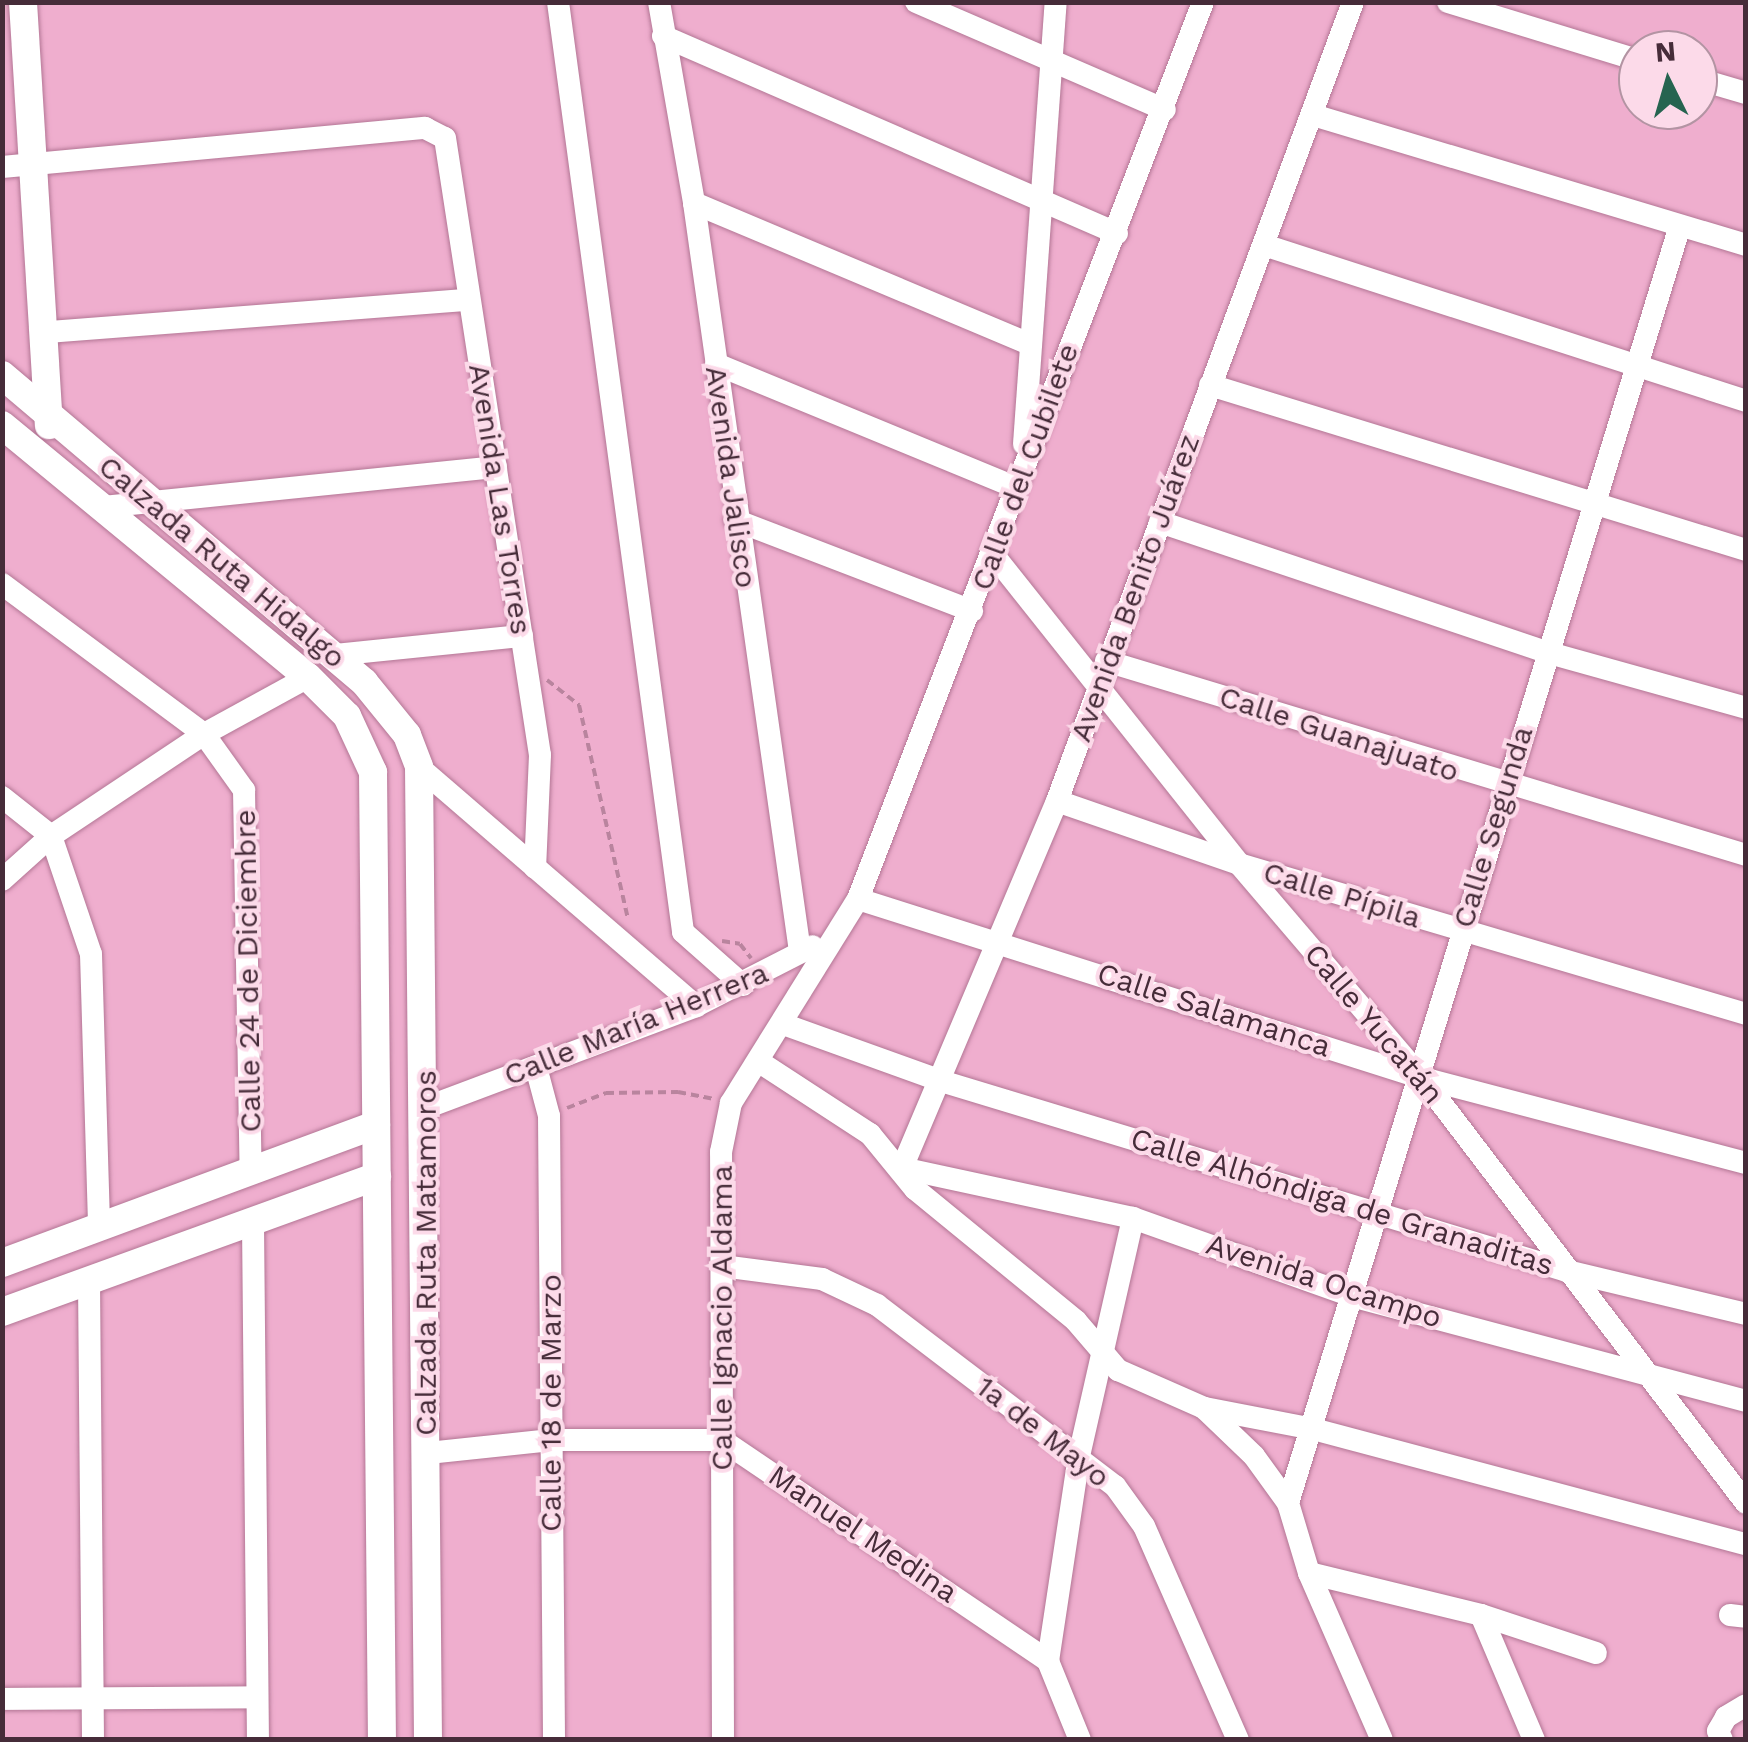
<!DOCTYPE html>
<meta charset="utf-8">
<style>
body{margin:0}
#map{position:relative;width:1748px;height:1742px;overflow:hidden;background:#efaece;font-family:"Work Sans",sans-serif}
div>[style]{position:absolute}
.path>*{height:4px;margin-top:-2px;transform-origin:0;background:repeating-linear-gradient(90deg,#b9849e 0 8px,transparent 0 13px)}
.roads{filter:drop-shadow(0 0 2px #b37695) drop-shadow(0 0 2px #b37695)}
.minor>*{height:22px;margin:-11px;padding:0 11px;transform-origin:11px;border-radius:11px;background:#fff}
.major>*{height:28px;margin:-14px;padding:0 14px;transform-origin:14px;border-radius:14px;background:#fff}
span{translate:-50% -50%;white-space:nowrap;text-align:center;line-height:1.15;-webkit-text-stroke:8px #fcdae9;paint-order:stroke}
.street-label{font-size:30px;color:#462c39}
.frame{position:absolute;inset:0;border:5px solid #462c39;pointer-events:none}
.north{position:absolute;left:1618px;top:30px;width:100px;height:100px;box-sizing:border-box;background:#fcdae9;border:2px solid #b394a3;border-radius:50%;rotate:355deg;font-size:28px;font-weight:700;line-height:40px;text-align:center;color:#462c39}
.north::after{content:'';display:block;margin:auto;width:35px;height:45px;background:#266450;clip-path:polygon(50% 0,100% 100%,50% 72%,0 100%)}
</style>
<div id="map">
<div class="path">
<div style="left:547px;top:680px;width:41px;rotate:38deg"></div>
<div style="left:579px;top:705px;width:220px;rotate:77.1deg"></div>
<div style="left:722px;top:941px;width:18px;rotate:9deg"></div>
<div style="left:740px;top:944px;width:18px;rotate:52deg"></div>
<div style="left:567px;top:1108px;width:42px;rotate:-21deg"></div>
<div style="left:606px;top:1093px;width:72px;rotate:-0.8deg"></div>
<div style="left:678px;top:1092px;width:37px;rotate:11deg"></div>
</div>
<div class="roads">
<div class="minor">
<div style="left:558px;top:2px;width:938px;rotate:82.34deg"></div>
<div style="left:683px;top:932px;width:80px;rotate:41.5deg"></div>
<div style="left:659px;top:2px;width:204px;rotate:80.1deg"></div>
<div style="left:694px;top:203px;width:756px;rotate:81.94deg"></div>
<div style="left:916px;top:2px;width:271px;rotate:23.4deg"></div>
<div style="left:1448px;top:2px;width:199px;rotate:17deg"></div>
<div style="left:663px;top:36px;width:495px;rotate:23.5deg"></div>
<div style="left:1698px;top:79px;width:50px;rotate:16.3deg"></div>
<div style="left:1313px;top:115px;width:452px;rotate:16.7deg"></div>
<div style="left:2px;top:167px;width:425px;rotate:-5.3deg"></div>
<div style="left:425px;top:128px;width:22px;rotate:27deg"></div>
<div style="left:445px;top:138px;width:624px;rotate:81.25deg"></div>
<div style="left:540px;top:755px;width:113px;rotate:92.5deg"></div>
<div style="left:694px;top:203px;width:361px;rotate:22.8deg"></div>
<div style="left:1264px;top:245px;width:507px;rotate:17.93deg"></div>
<div style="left:48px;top:332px;width:420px;rotate:-4.4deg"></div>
<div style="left:716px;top:364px;width:322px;rotate:22.4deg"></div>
<div style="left:1210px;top:385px;width:561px;rotate:17.11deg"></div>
<div style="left:1024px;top:444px;width:443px;rotate:-85.9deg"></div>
<div style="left:102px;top:507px;width:396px;rotate:-5.8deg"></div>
<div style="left:735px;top:520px;width:254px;rotate:21deg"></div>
<div style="left:1160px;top:522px;width:407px;rotate:18.6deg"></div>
<div style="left:1546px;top:652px;width:208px;rotate:15.6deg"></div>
<div style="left:992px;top:553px;width:397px;rotate:51.5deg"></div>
<div style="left:1239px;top:864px;width:282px;rotate:49.5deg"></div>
<div style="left:1422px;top:1078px;width:534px;rotate:52.68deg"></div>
<div style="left:2px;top:584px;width:252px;rotate:36.6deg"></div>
<div style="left:204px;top:734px;width:69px;rotate:54.5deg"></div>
<div style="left:244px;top:790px;width:383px;rotate:89deg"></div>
<div style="left:334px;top:655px;width:189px;rotate:-5.8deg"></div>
<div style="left:1106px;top:661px;width:669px;rotate:16.86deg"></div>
<div style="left:419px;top:767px;width:366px;rotate:40.8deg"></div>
<div style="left:2px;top:797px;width:63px;rotate:38.5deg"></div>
<div style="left:51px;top:836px;width:125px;rotate:71.3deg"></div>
<div style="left:91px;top:954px;width:274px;rotate:88.3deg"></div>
<div style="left:1057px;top:801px;width:193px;rotate:19.1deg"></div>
<div style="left:1239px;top:864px;width:529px;rotate:16.48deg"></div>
<div style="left:2px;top:880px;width:66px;rotate:-41.9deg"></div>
<div style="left:51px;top:836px;width:184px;rotate:-33.7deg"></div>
<div style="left:204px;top:734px;width:119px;rotate:-28.7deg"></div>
<div style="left:858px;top:899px;width:592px;rotate:17.61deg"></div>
<div style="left:1422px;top:1078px;width:335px;rotate:14.7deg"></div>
<div style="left:783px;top:1024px;width:168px;rotate:19.8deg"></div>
<div style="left:941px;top:1081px;width:654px;rotate:16.88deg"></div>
<div style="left:1567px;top:1271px;width:184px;rotate:13.5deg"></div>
<div style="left:758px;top:1061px;width:134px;rotate:33.1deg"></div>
<div style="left:870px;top:1134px;width:71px;rotate:50.7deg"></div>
<div style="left:915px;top:1189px;width:208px;rotate:39.3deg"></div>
<div style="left:1076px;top:1321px;width:65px;rotate:49.4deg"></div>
<div style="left:1118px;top:1370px;width:94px;rotate:23.8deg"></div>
<div style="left:1204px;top:1408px;width:111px;rotate:10.9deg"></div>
<div style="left:1313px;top:1429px;width:448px;rotate:14.9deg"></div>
<div style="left:536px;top:1067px;width:51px;rotate:75.1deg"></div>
<div style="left:549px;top:1116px;width:624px;rotate:89.54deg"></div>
<div style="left:425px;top:1108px;width:290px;rotate:-20.6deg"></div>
<div style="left:696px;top:1006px;width:131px;rotate:-27.1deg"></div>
<div style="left:902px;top:1168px;width:398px;rotate:-67.1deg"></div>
<div style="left:1057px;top:801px;width:852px;rotate:-69.67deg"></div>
<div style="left:902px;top:1168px;width:236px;rotate:12.2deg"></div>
<div style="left:1133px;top:1218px;width:236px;rotate:19.6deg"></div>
<div style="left:1355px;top:1297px;width:405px;rotate:14.9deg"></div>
<div style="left:253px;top:1223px;width:517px;rotate:89.45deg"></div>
<div style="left:722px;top:1266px;width:101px;rotate:7.4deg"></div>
<div style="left:822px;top:1279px;width:61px;rotate:25.3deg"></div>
<div style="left:877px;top:1305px;width:299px;rotate:37.3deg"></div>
<div style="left:1115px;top:1486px;width:49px;rotate:54.1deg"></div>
<div style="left:1144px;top:1526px;width:234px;rotate:66.3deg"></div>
<div style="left:89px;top:1281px;width:459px;rotate:89.5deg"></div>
<div style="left:1204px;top:1408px;width:69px;rotate:43.8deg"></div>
<div style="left:1254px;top:1456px;width:58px;rotate:54.1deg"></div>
<div style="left:1288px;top:1503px;width:73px;rotate:73.3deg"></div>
<div style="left:1309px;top:1573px;width:182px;rotate:66.4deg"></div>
<div style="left:428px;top:1453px;width:124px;rotate:-6deg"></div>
<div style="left:551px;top:1440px;width:171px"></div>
<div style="left:722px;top:1440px;width:394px;rotate:34.1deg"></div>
<div style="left:1288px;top:1503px;width:1336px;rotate:-72.94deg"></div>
<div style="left:1309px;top:1573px;width:177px;rotate:13.7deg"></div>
<div style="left:1481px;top:1615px;width:121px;rotate:18.3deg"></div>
<div style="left:1481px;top:1615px;width:136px;rotate:67deg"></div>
<div style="left:1730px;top:1615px;width:16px;rotate:7deg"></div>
<div style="left:2px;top:1699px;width:255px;rotate:-0.4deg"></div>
<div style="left:723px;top:1740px;width:588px;rotate:-90.19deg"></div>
<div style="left:721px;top:1152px;width:50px;rotate:-78.5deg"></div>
<div style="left:731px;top:1103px;width:240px;rotate:-58.1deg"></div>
<div style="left:858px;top:899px;width:961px;rotate:-68.96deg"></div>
<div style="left:1080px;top:1740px;width:85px;rotate:-112.1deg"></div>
<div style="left:1048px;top:1661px;width:207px;rotate:-81.4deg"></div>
<div style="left:1079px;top:1456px;width:244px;rotate:-77.2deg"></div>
<div style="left:1722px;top:1740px;width:10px;rotate:-114deg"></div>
<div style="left:1718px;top:1731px;width:16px;rotate:-60deg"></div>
<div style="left:1726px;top:1717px;width:23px;rotate:-31deg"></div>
</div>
<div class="major">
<div style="left:23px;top:2px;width:424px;rotate:86.5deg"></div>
<div style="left:2px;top:375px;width:475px;rotate:40.3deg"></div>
<div style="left:364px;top:682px;width:68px;rotate:50.9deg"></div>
<div style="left:407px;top:735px;width:34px;rotate:69deg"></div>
<div style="left:419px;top:767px;width:973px;rotate:89.47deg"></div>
<div style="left:2px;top:425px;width:396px;rotate:39.5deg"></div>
<div style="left:308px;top:677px;width:55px;rotate:45deg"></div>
<div style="left:347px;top:716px;width:62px;rotate:65.1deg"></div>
<div style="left:373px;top:772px;width:968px;rotate:89.47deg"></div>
<div style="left:2px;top:1263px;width:399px;rotate:-20.3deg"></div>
<div style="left:2px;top:1312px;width:399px;rotate:-19.9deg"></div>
</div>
</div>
<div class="street-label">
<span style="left:1025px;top:467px;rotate:-70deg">Calle del Cubilete</span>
<span style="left:731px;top:477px;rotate:82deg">Avenida Jalisco</span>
<span style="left:500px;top:499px;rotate:81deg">Avenida Las Torres</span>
<span style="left:222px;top:562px;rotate:40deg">Calzada Ruta Hidalgo</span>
<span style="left:1135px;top:588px;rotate:-70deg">Avenida Benito Juárez</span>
<span style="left:1339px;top:734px;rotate:18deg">Calle Guanajuato</span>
<span style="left:1493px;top:827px;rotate:-73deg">Calle Segunda</span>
<span style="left:1342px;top:895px;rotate:17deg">Calle Pípila</span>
<span style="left:248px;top:971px;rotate:-91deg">Calle 24 de Diciembre</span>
<span style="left:1214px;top:1010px;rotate:18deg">Calle Salamanca</span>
<span style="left:636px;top:1024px;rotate:-22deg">Calle María Herrera</span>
<span style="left:1374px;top:1024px;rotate:50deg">Calle Yucatán</span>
<span style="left:1342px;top:1202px;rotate:17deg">Calle Alhóndiga de Granaditas</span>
<span style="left:426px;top:1253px;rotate:-90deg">Calzada Ruta Matamoros</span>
<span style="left:1324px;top:1281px;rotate:18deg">Avenida Ocampo</span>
<span style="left:722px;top:1318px;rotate:-90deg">Calle Ignacio Aldama</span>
<span style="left:551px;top:1403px;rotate:-90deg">Calle 18 de Marzo</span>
<span style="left:1043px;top:1432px;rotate:38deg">1a de Mayo</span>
<span style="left:863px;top:1534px;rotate:34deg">Manuel Medina</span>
</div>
<div class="frame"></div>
<div class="north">N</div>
</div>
